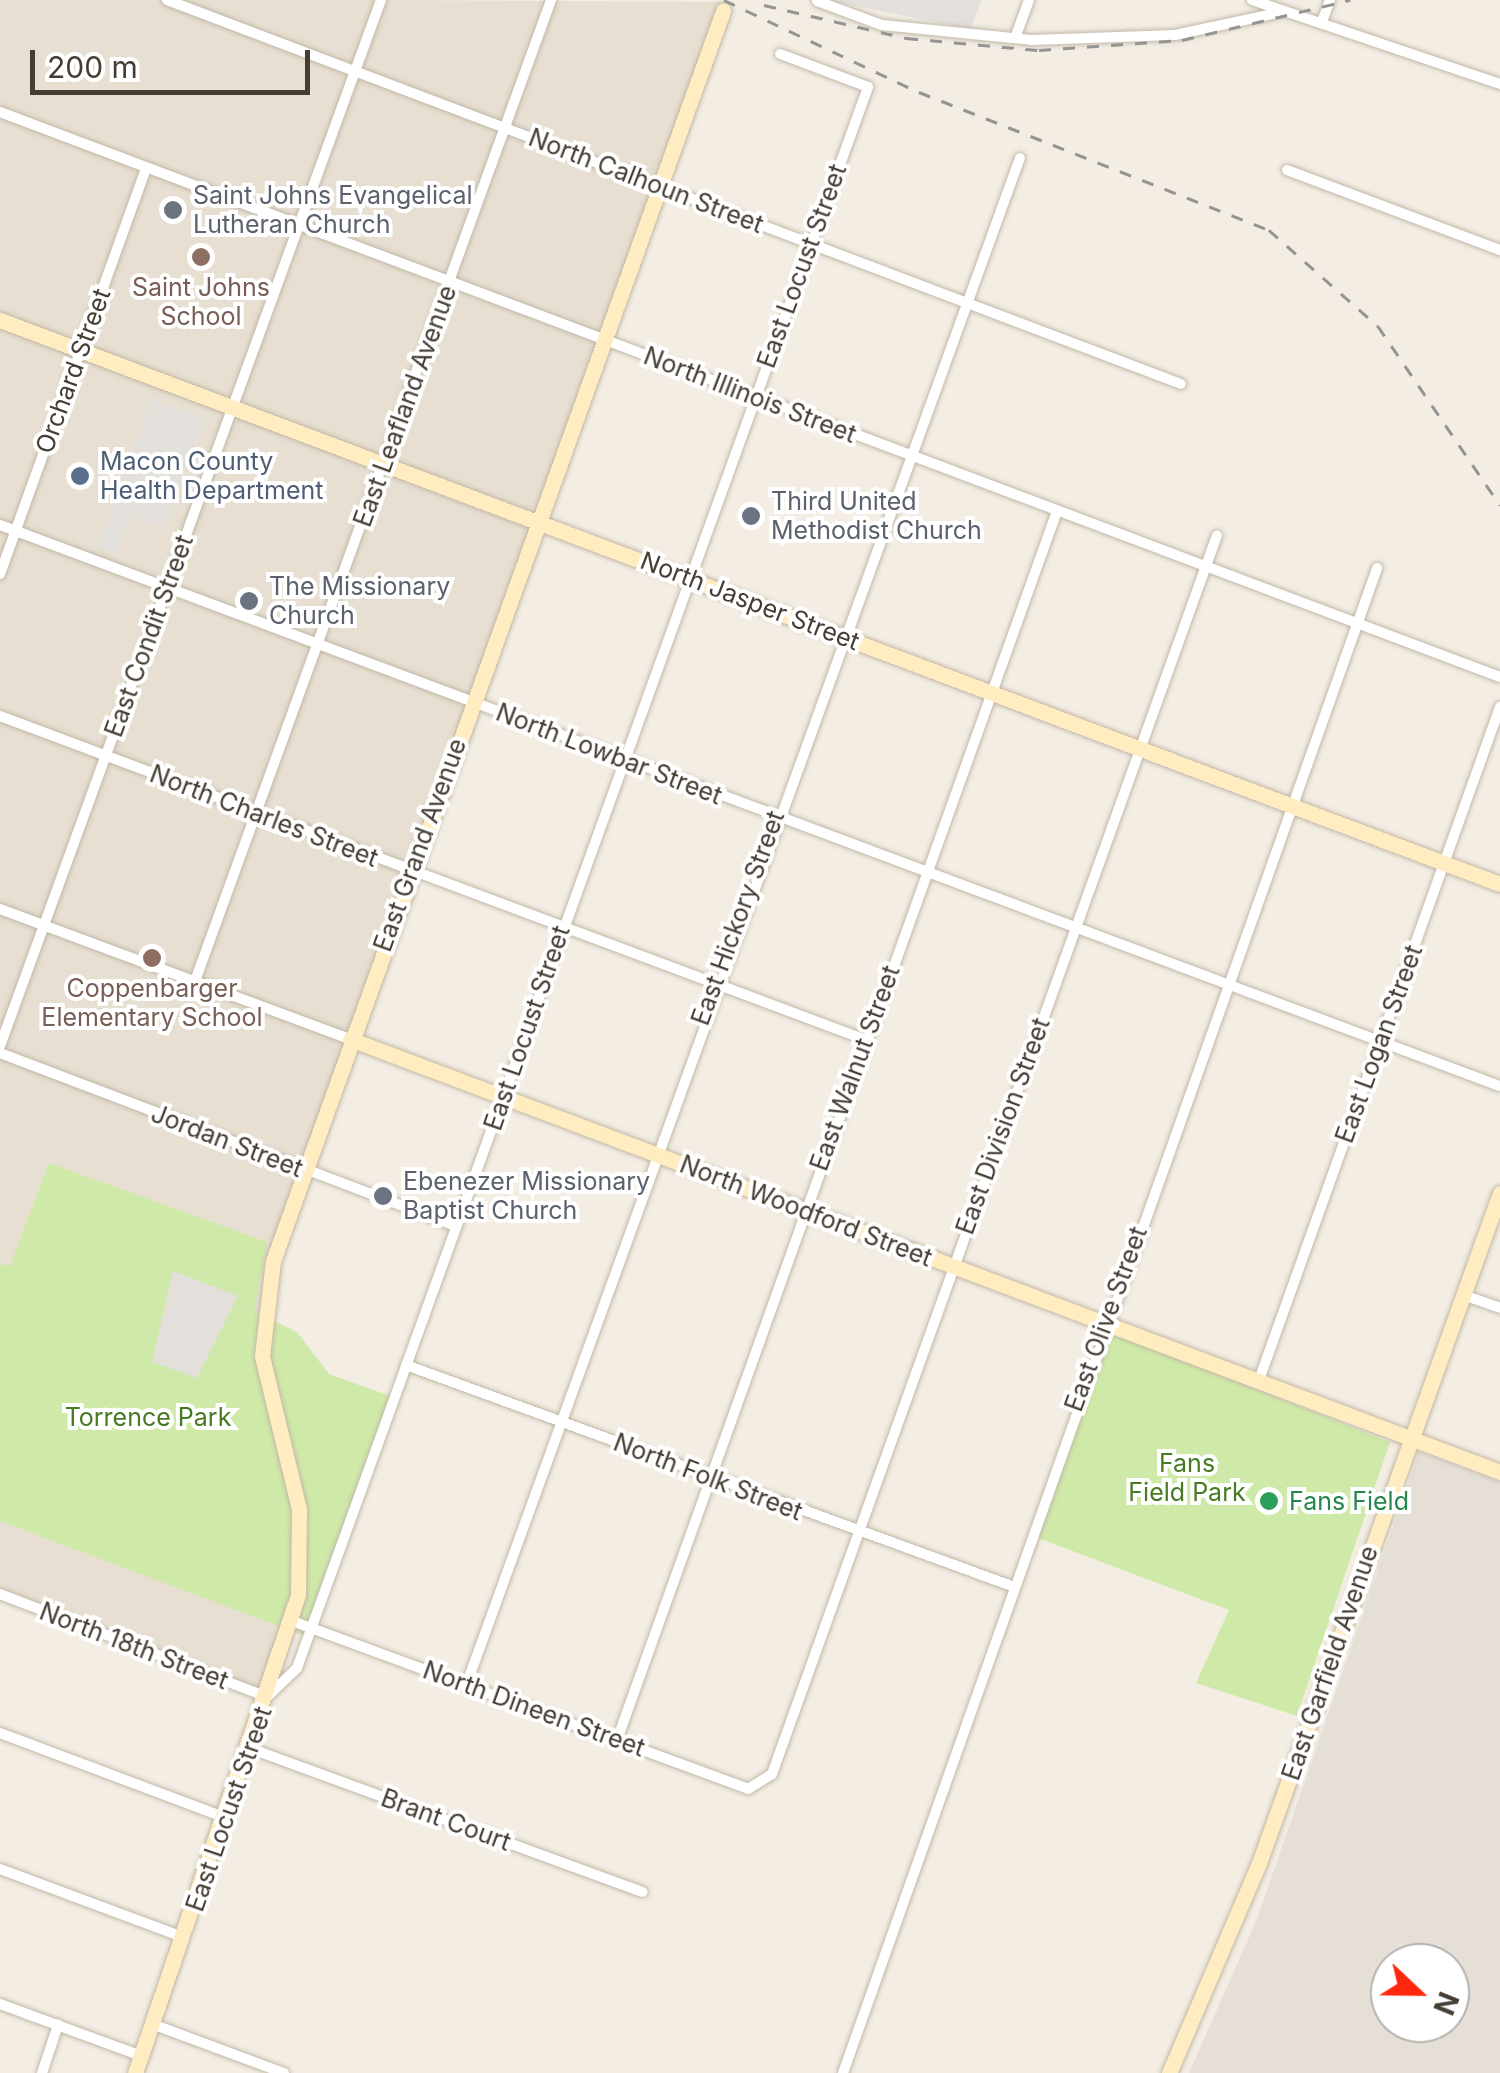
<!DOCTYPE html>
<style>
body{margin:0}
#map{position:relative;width:1500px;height:2073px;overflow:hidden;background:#f3ede3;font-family:Inter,sans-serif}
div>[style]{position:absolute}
.residential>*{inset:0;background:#e7dfd1}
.industrial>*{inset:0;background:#e5dfd8}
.green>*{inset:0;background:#cfeaa8}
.parking>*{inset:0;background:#e3e0dc}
.roads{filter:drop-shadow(0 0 2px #c2b8a8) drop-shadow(0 0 2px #c2b8a8)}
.street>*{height:10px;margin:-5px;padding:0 5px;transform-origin:5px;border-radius:5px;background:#fff}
.secondary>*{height:15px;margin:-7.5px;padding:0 7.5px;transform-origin:7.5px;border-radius:7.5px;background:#ffedc1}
.rail>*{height:2.5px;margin-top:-1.25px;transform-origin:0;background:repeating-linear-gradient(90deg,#949494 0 12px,transparent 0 24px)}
.dots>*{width:28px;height:28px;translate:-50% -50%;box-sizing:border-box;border:5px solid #fff;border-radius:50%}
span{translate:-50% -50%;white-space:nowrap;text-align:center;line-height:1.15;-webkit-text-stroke:8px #fff;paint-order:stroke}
.street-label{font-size:25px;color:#453d33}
.worship-label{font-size:25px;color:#5b616d}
.left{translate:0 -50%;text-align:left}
.education-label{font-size:25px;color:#785e54}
.service-label{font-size:25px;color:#4e5e75}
.park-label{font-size:25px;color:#477a23}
.leisure-label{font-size:25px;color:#27864d}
.north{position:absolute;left:1370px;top:1943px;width:100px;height:100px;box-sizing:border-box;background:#fff;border:2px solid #b5b1ad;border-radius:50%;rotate:112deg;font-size:28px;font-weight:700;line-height:40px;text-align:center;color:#453d33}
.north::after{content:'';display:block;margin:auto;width:35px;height:45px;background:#ff280e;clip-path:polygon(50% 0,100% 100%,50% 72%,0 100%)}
.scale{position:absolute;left:30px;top:50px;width:280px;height:45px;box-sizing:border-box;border:5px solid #453d33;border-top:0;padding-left:12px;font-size:30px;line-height:35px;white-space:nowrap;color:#453d33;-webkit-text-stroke:8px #fff;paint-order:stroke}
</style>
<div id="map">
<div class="residential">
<div style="clip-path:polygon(0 0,376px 0,295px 220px,0 109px)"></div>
<div style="clip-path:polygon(382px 0,722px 2px,261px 1305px,300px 1551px,266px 1695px,0 1592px,0 114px,298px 227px)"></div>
</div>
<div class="industrial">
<div style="clip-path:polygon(evenodd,1419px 1452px,1500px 1482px,1500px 2073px,1189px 2073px,1257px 1919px,1419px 1452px,1390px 1963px,1450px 1963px,1450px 2023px,1390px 2023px,1390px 1963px)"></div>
</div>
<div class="green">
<div style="clip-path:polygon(49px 1163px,267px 1242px,254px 1312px,297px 1332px,329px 1374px,390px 1396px,305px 1636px,0 1521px,0 1264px,10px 1266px)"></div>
<div style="clip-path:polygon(1108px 1331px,1390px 1442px,1297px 1716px,1196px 1683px,1229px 1610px,1038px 1538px)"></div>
</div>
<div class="parking">
<div style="clip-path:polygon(826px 0,982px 0,970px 29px)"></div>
<div style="clip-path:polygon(151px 399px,205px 420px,165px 528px,130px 516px,116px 554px,98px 546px)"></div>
<div style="clip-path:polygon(173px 1271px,238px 1296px,197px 1378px,152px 1362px)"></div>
</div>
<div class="roads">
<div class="street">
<div style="left:167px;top:0;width:1084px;rotate:20.74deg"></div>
<div style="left:1252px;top:0;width:262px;rotate:18.7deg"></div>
<div style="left:817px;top:1px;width:69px;rotate:20.3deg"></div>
<div style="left:882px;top:25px;width:150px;rotate:5.7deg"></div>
<div style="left:1031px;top:40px;width:144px;rotate:-2deg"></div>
<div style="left:1175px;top:35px;width:109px;rotate:-12.1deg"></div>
<div style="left:1323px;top:19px;width:20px;rotate:-70deg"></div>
<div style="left:1015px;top:38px;width:40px;rotate:-69.8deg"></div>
<div style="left:0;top:112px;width:1603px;rotate:20.64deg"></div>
<div style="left:1287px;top:170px;width:228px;rotate:20.6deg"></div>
<div style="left:0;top:525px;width:1601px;rotate:20.51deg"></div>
<div style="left:0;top:574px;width:431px;rotate:-70.2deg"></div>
<div style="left:0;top:716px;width:925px;rotate:20.51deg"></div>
<div style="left:0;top:909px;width:373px;rotate:20.4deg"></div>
<div style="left:195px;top:981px;width:1044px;rotate:-70.05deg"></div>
<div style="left:0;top:1046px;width:1113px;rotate:-69.99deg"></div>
<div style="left:0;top:1053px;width:488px;rotate:20.8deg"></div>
<div style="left:1463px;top:1295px;width:39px;rotate:19deg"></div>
<div style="left:406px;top:1365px;width:645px;rotate:20.04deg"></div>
<div style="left:1259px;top:1380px;width:715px;rotate:-70.3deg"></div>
<div style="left:0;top:1594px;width:286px;rotate:21.1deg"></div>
<div style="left:267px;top:1697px;width:42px;rotate:-44deg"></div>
<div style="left:297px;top:1668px;width:1681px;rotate:-70.14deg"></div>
<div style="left:868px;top:87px;width:94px;rotate:-159.4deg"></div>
<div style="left:292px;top:1621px;width:486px;rotate:20.2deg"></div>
<div style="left:748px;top:1789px;width:28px;rotate:-32deg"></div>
<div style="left:772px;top:1774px;width:1316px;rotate:-70.24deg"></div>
<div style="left:467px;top:1683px;width:1622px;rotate:-70.07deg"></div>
<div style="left:0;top:1733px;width:241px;rotate:20.6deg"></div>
<div style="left:617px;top:1740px;width:1305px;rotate:-70.3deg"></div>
<div style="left:249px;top:1748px;width:419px;rotate:20.1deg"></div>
<div style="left:0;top:1869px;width:195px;rotate:20.4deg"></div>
<div style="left:0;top:2004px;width:150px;rotate:20.2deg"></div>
<div style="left:152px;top:2024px;width:141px;rotate:20.4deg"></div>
<div style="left:42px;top:2073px;width:51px;rotate:-71.6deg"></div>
<div style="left:843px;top:2073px;width:1597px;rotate:-70.46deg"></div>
</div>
<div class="secondary">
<div style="left:0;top:320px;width:1603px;rotate:20.61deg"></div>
<div style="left:350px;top:1039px;width:1229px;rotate:20.63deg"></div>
<div style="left:135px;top:2073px;width:505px;rotate:-71.17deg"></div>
<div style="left:298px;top:1595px;width:86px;rotate:-89.3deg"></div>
<div style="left:299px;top:1509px;width:157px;rotate:-103.6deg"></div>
<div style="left:262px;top:1356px;width:96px;rotate:-83.4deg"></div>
<div style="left:273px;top:1261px;width:1329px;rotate:-70.2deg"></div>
<div style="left:1169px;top:2073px;width:228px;rotate:-66.8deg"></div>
<div style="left:1259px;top:1863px;width:712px;rotate:-70.22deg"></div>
</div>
</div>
<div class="rail">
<div style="left:724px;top:0;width:216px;rotate:25.3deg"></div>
<div style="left:919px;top:92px;width:376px;rotate:21.5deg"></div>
<div style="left:1269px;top:230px;width:145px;rotate:41.4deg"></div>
<div style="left:1378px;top:326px;width:217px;rotate:55.7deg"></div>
<div style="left:764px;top:5px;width:146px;rotate:13.1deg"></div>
<div style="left:906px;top:38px;width:134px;rotate:5.2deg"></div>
<div style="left:1039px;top:50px;width:143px;rotate:-4deg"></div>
<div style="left:1182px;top:40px;width:173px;rotate:-13.4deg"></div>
</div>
<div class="dots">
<div style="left:173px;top:210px;background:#6b7280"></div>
<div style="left:201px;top:257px;background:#8d6e63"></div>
<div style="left:80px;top:476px;background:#5c6f8a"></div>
<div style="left:751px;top:516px;background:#6b7280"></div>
<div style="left:249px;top:601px;background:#6b7280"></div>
<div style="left:152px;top:958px;background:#8d6e63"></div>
<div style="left:383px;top:1196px;background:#6b7280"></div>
<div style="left:1269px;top:1501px;background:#2e9e5b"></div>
</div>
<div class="street-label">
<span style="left:646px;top:181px;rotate:21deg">North Calhoun Street</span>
<span style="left:802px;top:266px;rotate:-70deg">East Locust Street</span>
<span style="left:73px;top:371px;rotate:-70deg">Orchard Street</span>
<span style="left:750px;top:395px;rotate:21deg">North Illinois Street</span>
<span style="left:405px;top:406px;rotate:-70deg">East Leafland Avenue</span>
<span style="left:750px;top:601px;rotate:21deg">North Jasper Street</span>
<span style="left:149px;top:636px;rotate:-70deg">East Condit Street</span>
<span style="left:609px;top:754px;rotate:21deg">North Lowbar Street</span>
<span style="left:264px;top:816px;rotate:21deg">North Charles Street</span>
<span style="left:420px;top:845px;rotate:-70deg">East Grand Avenue</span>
<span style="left:738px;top:918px;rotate:-70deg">East Hickory Street</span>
<span style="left:527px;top:1028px;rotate:-71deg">East Locust Street</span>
<span style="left:1379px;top:1044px;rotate:-70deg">East Logan Street</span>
<span style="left:855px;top:1068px;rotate:-70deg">East Walnut Street</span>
<span style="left:1003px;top:1126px;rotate:-70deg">East Division Street</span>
<span style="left:227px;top:1141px;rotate:21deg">Jordan Street</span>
<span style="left:806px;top:1211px;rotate:21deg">North Woodford Street</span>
<span style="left:1106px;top:1319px;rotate:-70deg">East Olive Street</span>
<span style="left:708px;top:1477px;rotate:21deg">North Folk Street</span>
<span style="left:134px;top:1646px;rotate:21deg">North 18th Street</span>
<span style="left:1330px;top:1663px;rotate:-71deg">East Garfield Avenue</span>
<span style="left:534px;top:1709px;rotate:20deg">North Dineen Street</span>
<span style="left:229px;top:1809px;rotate:-71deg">East Locust Street</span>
<span style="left:446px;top:1820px;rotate:20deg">Brant Court</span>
</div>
<div class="worship-label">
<span class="left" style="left:193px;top:210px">Saint Johns Evangelical<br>Lutheran Church</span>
<span class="left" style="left:771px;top:516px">Third United<br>Methodist Church</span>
<span class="left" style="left:269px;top:601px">The Missionary<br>Church</span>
<span class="left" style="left:403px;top:1196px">Ebenezer Missionary<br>Baptist Church</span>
</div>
<div class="education-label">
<span style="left:201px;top:302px">Saint Johns<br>School</span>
<span style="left:152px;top:1003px">Coppenbarger<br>Elementary School</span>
</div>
<div class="service-label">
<span class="left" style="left:100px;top:476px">Macon County<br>Health Department</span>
</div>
<div class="park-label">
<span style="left:148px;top:1417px">Torrence Park</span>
<span style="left:1187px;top:1478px">Fans<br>Field Park</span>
</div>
<div class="leisure-label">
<span class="left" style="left:1289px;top:1501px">Fans Field</span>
</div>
<div class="north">N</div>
<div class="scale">200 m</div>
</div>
